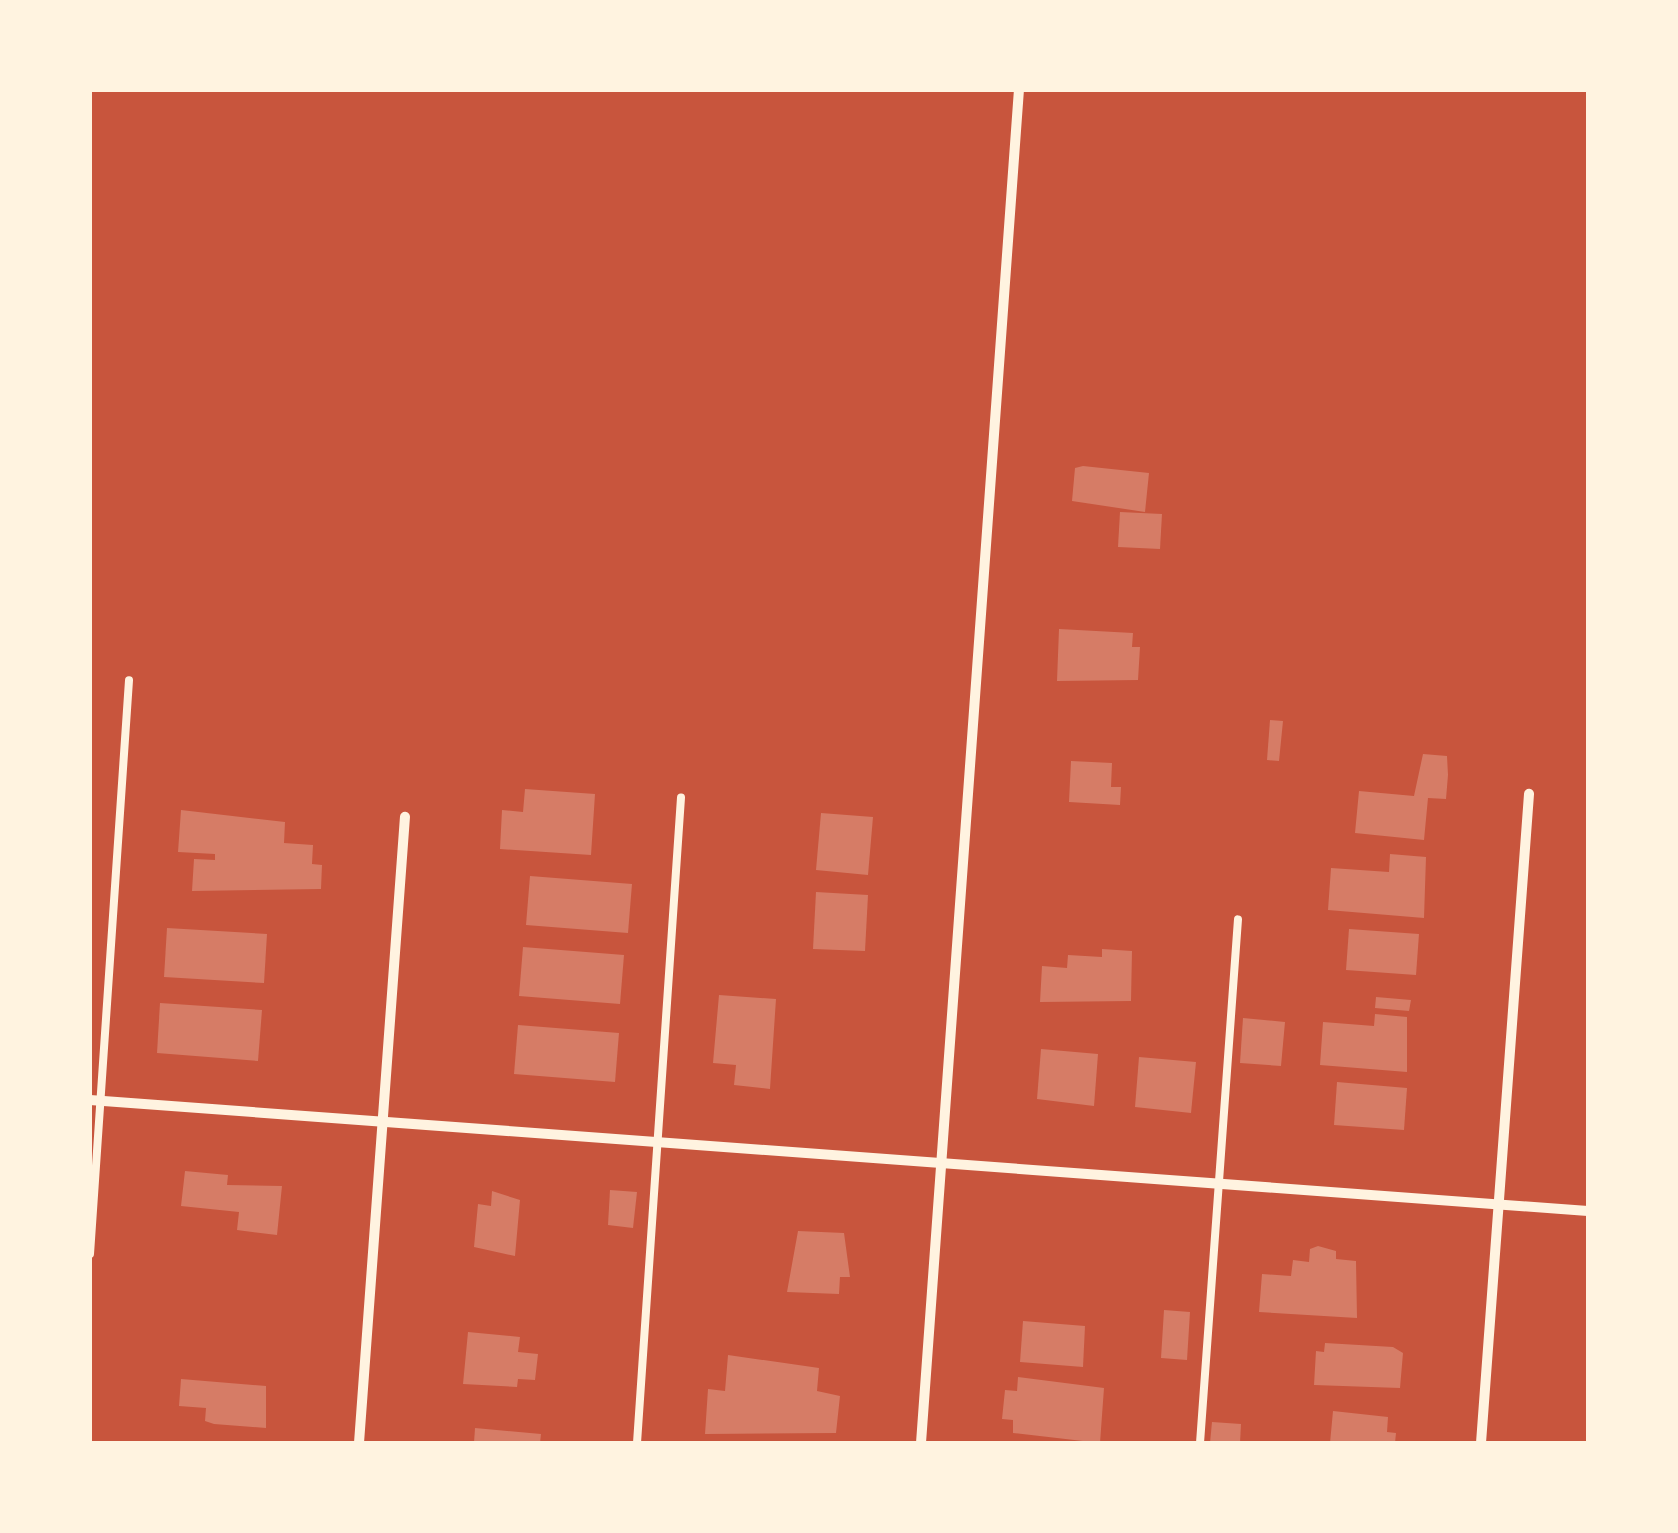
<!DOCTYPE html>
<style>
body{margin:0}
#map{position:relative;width:1678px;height:1533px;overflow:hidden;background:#c8553d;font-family:"Space Grotesk",sans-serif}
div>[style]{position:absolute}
.building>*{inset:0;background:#d67c66}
.service>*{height:8px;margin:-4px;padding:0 4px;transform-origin:4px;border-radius:4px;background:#fff3e0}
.minor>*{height:10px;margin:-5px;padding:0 5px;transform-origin:5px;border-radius:5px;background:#fff3e0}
span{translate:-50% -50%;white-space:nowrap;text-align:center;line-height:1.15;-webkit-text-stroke:10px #fff3e0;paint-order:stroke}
.frame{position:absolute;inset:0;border:92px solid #fff3e0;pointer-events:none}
</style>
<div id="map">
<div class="building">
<div style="clip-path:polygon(1083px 466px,1149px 473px,1145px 512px,1072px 501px,1075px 468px)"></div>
<div style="clip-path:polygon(1120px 512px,1162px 514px,1160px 549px,1118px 547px)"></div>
<div style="clip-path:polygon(1059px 629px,1133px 633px,1132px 647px,1140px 647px,1138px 680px,1057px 681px)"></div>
<div style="clip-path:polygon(1270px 720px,1283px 721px,1279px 761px,1267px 760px)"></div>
<div style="clip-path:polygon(1423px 754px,1447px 756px,1448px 775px,1446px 799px,1428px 798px,1424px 840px,1355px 833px,1359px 791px,1414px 796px)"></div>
<div style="clip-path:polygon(1071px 761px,1112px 763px,1111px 787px,1121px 787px,1120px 805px,1069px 802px)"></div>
<div style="clip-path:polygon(525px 789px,595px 794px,591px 855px,500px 849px,502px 810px,523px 812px)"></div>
<div style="clip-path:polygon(181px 810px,285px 822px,284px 843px,313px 845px,312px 864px,322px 865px,321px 889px,192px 891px,194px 859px,215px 860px,215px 854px,178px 852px)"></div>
<div style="clip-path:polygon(821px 813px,873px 817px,868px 875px,816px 870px)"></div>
<div style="clip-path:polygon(1390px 854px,1426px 857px,1424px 918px,1328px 910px,1331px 868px,1389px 872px)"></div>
<div style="clip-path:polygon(530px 876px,632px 884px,628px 933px,526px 925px)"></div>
<div style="clip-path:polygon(816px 892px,868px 895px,865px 951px,813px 949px)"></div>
<div style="clip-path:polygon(167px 928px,267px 934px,264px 983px,164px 977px)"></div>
<div style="clip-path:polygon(1349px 929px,1419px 934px,1416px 975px,1346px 970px)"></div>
<div style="clip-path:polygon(523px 947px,624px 955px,620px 1004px,519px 996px)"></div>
<div style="clip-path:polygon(1102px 949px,1132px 951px,1131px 1001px,1040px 1002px,1042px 966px,1067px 968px,1068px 955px,1102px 957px)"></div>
<div style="clip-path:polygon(719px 995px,776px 999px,770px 1089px,734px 1085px,736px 1065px,713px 1063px)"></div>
<div style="clip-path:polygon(1376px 997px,1411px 1000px,1409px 1011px,1375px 1008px)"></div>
<div style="clip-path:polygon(160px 1003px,262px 1010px,258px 1061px,157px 1053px)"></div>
<div style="clip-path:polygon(1375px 1014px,1407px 1017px,1407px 1072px,1320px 1065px,1323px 1022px,1374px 1026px)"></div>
<div style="clip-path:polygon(1243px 1018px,1285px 1022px,1281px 1066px,1240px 1063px)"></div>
<div style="clip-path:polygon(518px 1025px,619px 1033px,615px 1082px,514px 1074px)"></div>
<div style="clip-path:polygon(1041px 1049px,1098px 1054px,1094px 1106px,1037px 1099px)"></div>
<div style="clip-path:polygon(1139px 1057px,1196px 1062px,1191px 1113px,1135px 1107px)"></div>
<div style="clip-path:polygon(1337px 1082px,1407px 1088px,1404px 1130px,1334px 1125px)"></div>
<div style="clip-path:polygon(185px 1171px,228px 1175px,227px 1185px,282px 1186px,277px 1235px,237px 1230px,239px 1212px,181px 1206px)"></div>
<div style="clip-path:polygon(610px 1190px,637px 1192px,633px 1228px,608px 1225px)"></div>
<div style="clip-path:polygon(492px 1191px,520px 1200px,515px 1256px,474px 1247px,478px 1204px,491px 1206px)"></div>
<div style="clip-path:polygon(798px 1231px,844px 1233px,850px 1277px,840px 1277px,839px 1294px,787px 1292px)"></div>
<div style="clip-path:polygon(1318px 1246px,1336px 1251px,1336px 1259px,1356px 1261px,1357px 1318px,1259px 1312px,1262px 1274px,1291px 1276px,1293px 1260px,1309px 1262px,1310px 1249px)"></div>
<div style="clip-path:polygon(1164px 1310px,1190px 1312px,1187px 1360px,1161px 1358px)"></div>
<div style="clip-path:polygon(1023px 1321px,1085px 1326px,1083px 1367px,1020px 1362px)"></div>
<div style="clip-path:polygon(468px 1332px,520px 1337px,518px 1352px,538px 1354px,535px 1380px,518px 1379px,517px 1387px,463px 1384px)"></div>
<div style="clip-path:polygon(1325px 1343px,1393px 1347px,1403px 1353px,1400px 1388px,1314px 1385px,1316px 1351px,1324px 1352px)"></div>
<div style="clip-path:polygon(728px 1355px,819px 1368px,817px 1391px,840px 1396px,836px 1433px,705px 1434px,708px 1389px,725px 1391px)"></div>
<div style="clip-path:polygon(1018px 1377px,1104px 1388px,1100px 1443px,1013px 1433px,1013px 1420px,1002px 1419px,1005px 1390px,1017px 1391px)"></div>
<div style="clip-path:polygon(181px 1379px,266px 1386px,266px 1428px,214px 1424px,205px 1421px,206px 1408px,179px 1406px)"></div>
<div style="clip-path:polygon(1333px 1411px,1388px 1417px,1387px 1432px,1396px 1433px,1395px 1443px,1330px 1443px)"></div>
<div style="clip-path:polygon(1212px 1422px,1241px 1424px,1240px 1443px,1210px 1443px)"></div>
<div style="clip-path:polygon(475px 1428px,541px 1434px,540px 1443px,474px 1443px)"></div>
</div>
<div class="service">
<div style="left:90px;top:1254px;width:575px;rotate:-86.11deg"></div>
<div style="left:637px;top:1443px;width:647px;rotate:-86.1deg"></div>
<div style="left:1200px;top:1443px;width:525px;rotate:-85.85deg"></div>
</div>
<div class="minor">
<div style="left:90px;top:1100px;width:1502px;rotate:4.24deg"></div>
<div style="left:359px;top:1443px;width:628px;rotate:-85.8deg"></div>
<div style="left:921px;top:1443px;width:1357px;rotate:-85.86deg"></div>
<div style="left:1481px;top:1443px;width:651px;rotate:-85.77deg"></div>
</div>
<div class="frame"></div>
</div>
